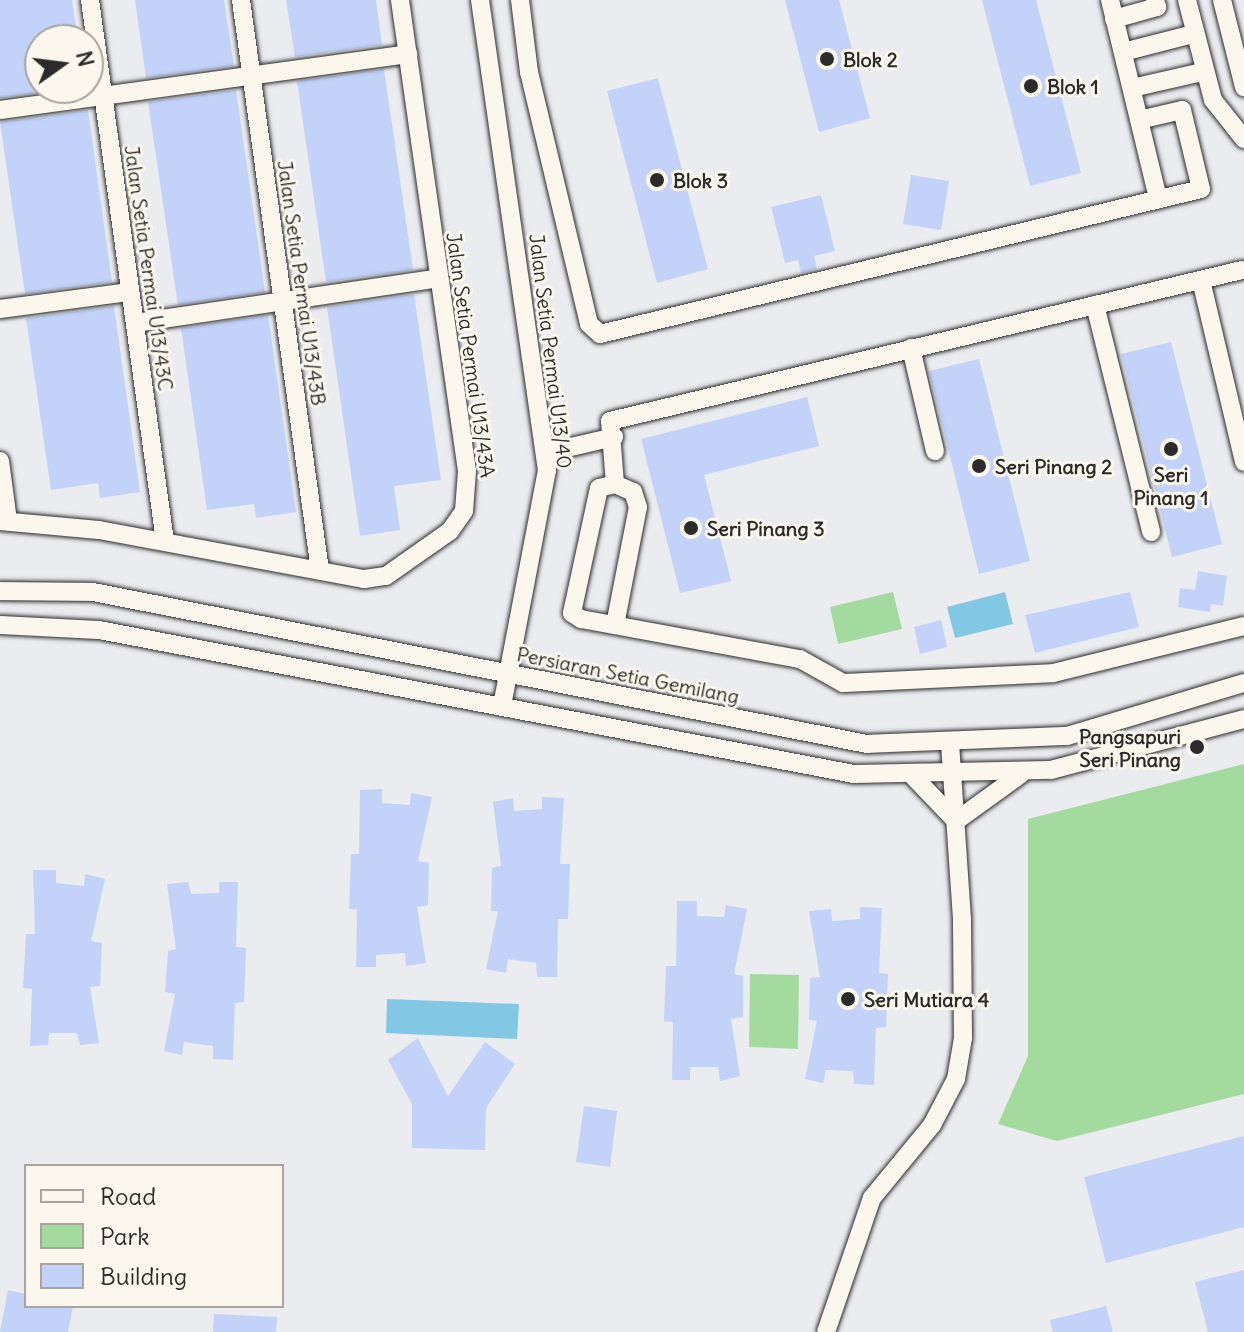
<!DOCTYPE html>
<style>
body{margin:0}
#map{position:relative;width:1244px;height:1332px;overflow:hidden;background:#eaecf0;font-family:Delius,sans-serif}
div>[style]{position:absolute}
.green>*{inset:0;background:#a3da9e}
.water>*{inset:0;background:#82c7e3}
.building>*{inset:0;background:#c3d2f8}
.roads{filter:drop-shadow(0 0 2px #2b2b2b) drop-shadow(0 0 2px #2b2b2b)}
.minor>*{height:18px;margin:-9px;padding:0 9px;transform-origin:9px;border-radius:9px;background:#fbf7ec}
.dots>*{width:22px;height:22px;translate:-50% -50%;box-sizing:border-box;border:4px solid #fbf7ec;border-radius:50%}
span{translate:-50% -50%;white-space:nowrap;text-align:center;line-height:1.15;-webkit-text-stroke:6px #fbf7ec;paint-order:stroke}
.poi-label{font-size:20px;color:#2b2b2b;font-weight:700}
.left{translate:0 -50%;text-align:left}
.right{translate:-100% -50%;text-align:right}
.street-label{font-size:20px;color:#2b2b2b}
.legend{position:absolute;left:24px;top:1164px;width:260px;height:144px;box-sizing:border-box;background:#fbf7ec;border:2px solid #a8a59f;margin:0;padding:10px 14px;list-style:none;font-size:24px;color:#2b2b2b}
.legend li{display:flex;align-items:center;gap:16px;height:40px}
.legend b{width:40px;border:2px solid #a8a59f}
.north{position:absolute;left:24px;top:24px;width:80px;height:80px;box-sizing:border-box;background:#fbf7ec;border:2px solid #a8a59f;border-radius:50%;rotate:76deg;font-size:22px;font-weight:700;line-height:32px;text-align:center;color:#2b2b2b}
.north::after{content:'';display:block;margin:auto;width:28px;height:36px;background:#2b2b2b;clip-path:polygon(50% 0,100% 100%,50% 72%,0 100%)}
</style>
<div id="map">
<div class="green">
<div style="clip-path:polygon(893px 592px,902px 629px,838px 644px,830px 607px)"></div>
<div style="clip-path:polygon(1244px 764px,1244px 1094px,1057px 1141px,998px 1124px,1028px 1056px,1028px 819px)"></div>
<div style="clip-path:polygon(750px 974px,799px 975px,798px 1049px,749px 1047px)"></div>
</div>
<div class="water">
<div style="clip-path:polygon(1005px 592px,1013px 624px,955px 638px,947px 607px)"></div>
<div style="clip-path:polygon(387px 999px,519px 1004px,517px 1039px,386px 1033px)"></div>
</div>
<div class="building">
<div style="clip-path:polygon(0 0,72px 0,78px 40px,40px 40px,40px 88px,72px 88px,0 98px)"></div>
<div style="clip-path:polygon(135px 0,224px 0,234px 66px,146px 78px)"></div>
<div style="clip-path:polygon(286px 0,376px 0,382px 45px,295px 57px)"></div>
<div style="clip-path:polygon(785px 0,839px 0,870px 118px,819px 132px)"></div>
<div style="clip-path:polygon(982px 0,1036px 0,1081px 173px,1030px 186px)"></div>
<div style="clip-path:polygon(384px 69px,413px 270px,326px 282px,297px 81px)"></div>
<div style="clip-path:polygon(658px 78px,708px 269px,657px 283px,607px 91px)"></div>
<div style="clip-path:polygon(236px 90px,265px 292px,178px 305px,148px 102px)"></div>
<div style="clip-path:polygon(88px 110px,112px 282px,25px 294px,0 122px)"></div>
<div style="clip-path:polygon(911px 175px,949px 181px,941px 230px,903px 224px)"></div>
<div style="clip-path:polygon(821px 195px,835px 251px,814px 256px,817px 269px,801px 273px,798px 260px,785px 263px,771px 207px)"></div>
<div style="clip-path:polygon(414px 294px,441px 480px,394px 486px,400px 530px,360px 536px,327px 307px)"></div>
<div style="clip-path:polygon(114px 306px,140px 492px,100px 498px,98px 483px,51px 490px,26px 318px)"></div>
<div style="clip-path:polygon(268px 315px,296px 512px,256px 518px,254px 504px,207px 510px,181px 328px)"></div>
<div style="clip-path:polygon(1171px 342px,1222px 544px,1172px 557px,1121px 354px)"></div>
<div style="clip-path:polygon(979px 359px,1030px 561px,979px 574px,929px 371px)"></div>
<div style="clip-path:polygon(807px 397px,819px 446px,704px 475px,731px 581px,680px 593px,641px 439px)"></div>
<div style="clip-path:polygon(1198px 571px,1227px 576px,1223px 606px,1211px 604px,1210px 612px,1178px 607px,1180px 588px,1195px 590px)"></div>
<div style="clip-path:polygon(1130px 592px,1139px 627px,1035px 653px,1025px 615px)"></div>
<div style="clip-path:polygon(941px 620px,947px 647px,920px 654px,914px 627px)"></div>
<div style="clip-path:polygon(382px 789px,382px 803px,410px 805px,411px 793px,432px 797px,418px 861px,429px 863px,428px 905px,417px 907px,426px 963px,406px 966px,405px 953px,376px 955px,376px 967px,356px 967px,357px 909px,349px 909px,351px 854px,359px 854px,360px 790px)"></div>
<div style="clip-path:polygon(542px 797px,564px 798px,560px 864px,570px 864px,568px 919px,558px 919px,557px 977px,537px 977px,536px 963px,508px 959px,506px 973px,486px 969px,498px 911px,491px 911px,492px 868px,501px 866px,493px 802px,513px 798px,514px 811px,542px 809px)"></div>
<div style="clip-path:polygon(33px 870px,56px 870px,56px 883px,84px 886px,85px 874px,105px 879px,91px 941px,102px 943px,100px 986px,90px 987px,99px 1043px,80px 1045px,77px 1033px,49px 1033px,48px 1045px,30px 1046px,32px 989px,23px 988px,26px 934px,35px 934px)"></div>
<div style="clip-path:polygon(188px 882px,191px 894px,219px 893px,219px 882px,238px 882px,236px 947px,246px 948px,244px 1002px,235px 1003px,233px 1060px,213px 1059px,213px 1046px,184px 1042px,182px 1055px,164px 1051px,175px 994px,165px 992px,168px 951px,176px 949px,167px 884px)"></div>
<div style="clip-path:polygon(677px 901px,697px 901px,697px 916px,724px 917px,726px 905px,747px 909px,734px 974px,743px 976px,743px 1017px,731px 1019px,740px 1076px,720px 1081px,718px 1067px,690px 1067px,690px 1080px,672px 1080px,673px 1022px,664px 1021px,666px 966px,676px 966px)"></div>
<div style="clip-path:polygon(860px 907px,882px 908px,879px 973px,888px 974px,886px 1027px,876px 1028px,874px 1085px,854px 1084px,853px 1071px,826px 1070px,823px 1083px,805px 1079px,817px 1021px,809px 1020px,810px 978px,820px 977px,809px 911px,831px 909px,832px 921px,860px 919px)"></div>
<div style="clip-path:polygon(418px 1038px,448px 1096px,485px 1042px,515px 1064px,486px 1108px,485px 1150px,412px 1148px,412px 1104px,388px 1060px)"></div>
<div style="clip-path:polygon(584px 1106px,617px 1111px,610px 1167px,576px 1162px)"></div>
<div style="clip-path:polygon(1244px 1136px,1244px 1227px,1106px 1263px,1084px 1177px)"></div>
<div style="clip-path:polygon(1244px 1270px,1244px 1332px,1208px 1332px,1195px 1282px)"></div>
<div style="clip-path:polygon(8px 1290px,26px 1294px,26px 1306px,73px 1306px,68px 1332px,0 1332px)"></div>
<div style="clip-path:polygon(1106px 1306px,1113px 1332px,1053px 1332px,1050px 1320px)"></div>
<div style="clip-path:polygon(214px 1314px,277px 1317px,276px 1332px,213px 1332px)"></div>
</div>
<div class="roads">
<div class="minor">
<div style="left:90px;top:0;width:546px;rotate:82.11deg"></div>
<div style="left:241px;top:0;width:576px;rotate:82.12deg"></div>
<div style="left:480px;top:0;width:475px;rotate:81.9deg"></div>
<div style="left:547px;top:470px;width:239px;rotate:100.8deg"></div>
<div style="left:520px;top:0;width:73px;rotate:82.9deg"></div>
<div style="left:529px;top:72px;width:259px;rotate:76.6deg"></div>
<div style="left:589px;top:324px;width:15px;rotate:42deg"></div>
<div style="left:600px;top:334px;width:618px;rotate:-13.56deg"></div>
<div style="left:1201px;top:189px;width:81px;rotate:-103.5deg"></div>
<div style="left:1182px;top:110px;width:44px;rotate:166.9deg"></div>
<div style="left:1110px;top:0;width:205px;rotate:76.4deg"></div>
<div style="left:1187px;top:0;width:103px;rotate:75.4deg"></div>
<div style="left:1213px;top:100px;width:50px;rotate:51.5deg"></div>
<div style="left:1222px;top:0;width:90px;rotate:75.8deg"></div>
<div style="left:1114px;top:19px;width:45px;rotate:-15.6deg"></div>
<div style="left:1157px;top:7px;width:7px;rotate:-106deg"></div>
<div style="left:1123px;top:52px;width:72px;rotate:-14.4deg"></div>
<div style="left:1132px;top:88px;width:72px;rotate:-12.9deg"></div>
<div style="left:0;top:110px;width:412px;rotate:-7.8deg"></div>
<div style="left:1201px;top:280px;width:187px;rotate:76.7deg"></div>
<div style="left:1095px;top:305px;width:234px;rotate:76.1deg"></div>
<div style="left:0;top:309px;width:131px;rotate:-7.5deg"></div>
<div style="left:135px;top:323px;width:306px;rotate:-8.4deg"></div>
<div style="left:911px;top:348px;width:106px;rotate:76.9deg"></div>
<div style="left:545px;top:453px;width:71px;rotate:-13.1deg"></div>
<div style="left:0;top:461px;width:61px;rotate:82.4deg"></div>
<div style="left:615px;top:484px;width:63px;rotate:-94.5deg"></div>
<div style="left:610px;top:421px;width:650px;rotate:-13.44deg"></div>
<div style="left:0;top:521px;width:99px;rotate:5.2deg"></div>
<div style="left:99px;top:530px;width:269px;rotate:10.5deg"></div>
<div style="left:364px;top:579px;width:22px;rotate:-8deg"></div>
<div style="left:386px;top:576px;width:78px;rotate:-35.1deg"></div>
<div style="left:450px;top:531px;width:24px;rotate:-55deg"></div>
<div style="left:464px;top:511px;width:40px;rotate:-85.7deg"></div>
<div style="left:467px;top:471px;width:476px;rotate:-98.1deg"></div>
<div style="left:0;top:591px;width:93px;rotate:0.6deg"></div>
<div style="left:93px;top:592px;width:789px;rotate:11.11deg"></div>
<div style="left:867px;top:744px;width:200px;rotate:-2.3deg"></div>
<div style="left:1067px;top:736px;width:185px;rotate:-16.7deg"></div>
<div style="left:0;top:625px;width:99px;rotate:2.9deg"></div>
<div style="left:99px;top:630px;width:769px;rotate:10.8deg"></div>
<div style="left:854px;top:774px;width:197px;rotate:-1.2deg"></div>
<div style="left:1051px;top:770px;width:200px;rotate:-14.8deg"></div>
<div style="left:615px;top:625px;width:120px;rotate:-79deg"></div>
<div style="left:638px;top:507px;width:16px;rotate:-108deg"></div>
<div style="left:633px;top:492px;width:20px;rotate:-156deg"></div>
<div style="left:615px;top:484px;width:16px;rotate:166deg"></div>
<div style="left:599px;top:488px;width:128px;rotate:102.2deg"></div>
<div style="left:572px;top:613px;width:11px;rotate:34deg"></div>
<div style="left:581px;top:619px;width:223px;rotate:10.4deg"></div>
<div style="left:800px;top:659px;width:49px;rotate:29.2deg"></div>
<div style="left:843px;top:683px;width:210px;rotate:-2.7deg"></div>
<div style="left:1053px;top:673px;width:197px;rotate:-13.8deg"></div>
<div style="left:912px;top:775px;width:64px;rotate:46.3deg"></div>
<div style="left:956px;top:821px;width:80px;rotate:-35.9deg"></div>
<div style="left:826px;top:1332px;width:142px;rotate:-71.1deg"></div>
<div style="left:872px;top:1198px;width:94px;rotate:-50.6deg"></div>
<div style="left:932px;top:1125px;width:52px;rotate:-62.4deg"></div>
<div style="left:956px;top:1079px;width:42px;rotate:-80.3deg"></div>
<div style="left:963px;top:1038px;width:119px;rotate:-90.5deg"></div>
<div style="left:962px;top:919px;width:174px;rotate:-93.9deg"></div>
</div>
</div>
<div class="dots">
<div style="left:827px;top:59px;background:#2b2b2b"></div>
<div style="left:1031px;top:86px;background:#2b2b2b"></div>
<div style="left:657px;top:180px;background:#2b2b2b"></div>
<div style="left:1171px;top:449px;background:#2b2b2b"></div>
<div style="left:979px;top:466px;background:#2b2b2b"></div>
<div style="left:691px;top:528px;background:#2b2b2b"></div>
<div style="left:1197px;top:747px;background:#2b2b2b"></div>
<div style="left:848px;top:999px;background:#2b2b2b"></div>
</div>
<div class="poi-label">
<span class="left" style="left:843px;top:59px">Blok 2</span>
<span class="left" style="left:1047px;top:86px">Blok 1</span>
<span class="left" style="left:673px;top:180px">Blok 3</span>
<span class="left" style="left:995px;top:466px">Seri Pinang 2</span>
<span style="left:1171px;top:486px">Seri<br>Pinang 1</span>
<span class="left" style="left:707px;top:528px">Seri Pinang 3</span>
<span class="right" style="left:1181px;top:748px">Pangsapuri<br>Seri Pinang</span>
<span class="left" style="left:864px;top:999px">Seri Mutiara 4</span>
</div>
<div class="street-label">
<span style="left:149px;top:268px;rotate:82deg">Jalan Setia Permai U13/43C</span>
<span style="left:302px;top:283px;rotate:82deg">Jalan Setia Permai U13/43B</span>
<span style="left:551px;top:351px;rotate:83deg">Jalan Setia Permai U13/40</span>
<span style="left:471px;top:355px;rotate:82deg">Jalan Setia Permai U13/43A</span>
<span style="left:628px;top:675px;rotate:11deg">Persiaran Setia Gemilang</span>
</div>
<ul class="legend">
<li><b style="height:10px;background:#fbf7ec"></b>Road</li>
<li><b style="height:22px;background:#a3da9e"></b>Park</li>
<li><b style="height:22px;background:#c3d2f8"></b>Building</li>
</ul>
<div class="north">N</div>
</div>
